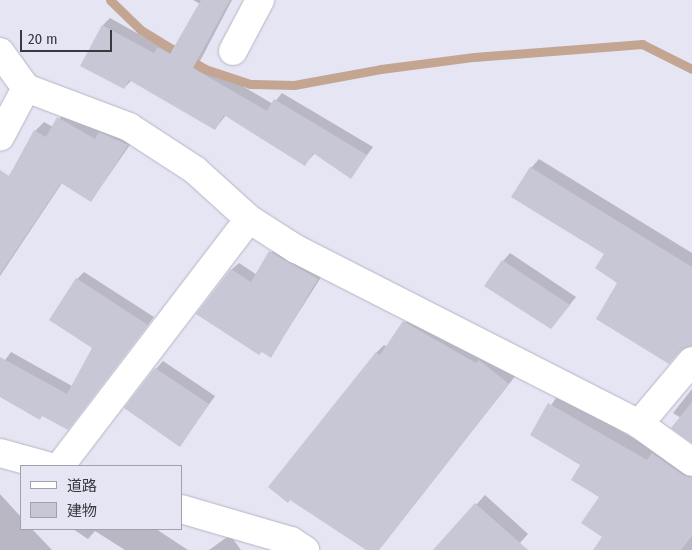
<!DOCTYPE html>
<meta charset="utf-8">
<style>
body{margin:0}
#map{position:relative;width:692px;height:550px;overflow:hidden;background:#e6e5f4;font-family:"Fira Sans Condensed","Noto Sans JP",sans-serif}
div>[style]{position:absolute}
.shadow>*{inset:0;background:#0003}
.stream>*{height:9px;margin:-4.5px;padding:0 4.5px;transform-origin:4.5px;border-radius:4.5px;background:#c4a592}
.building>*{inset:0;background:#c8c7d6}
.roads{filter:drop-shadow(0 0 1px #b6b5c3) drop-shadow(0 0 1px #b6b5c3)}
.minor>*{height:28px;margin:-14px;padding:0 14px;transform-origin:14px;border-radius:14px;background:#fff}
span{translate:-50% -50%;white-space:nowrap;text-align:center;line-height:1.15;-webkit-text-stroke:4.5px #e6e5f4;paint-order:stroke}
.legend{position:absolute;left:20px;top:465px;width:162px;height:65px;box-sizing:border-box;background:#e6e5f4;border:1px solid #a1a0ac;margin:0;padding:6px 9px;list-style:none;font-size:15px;color:#3a393f}
.legend li{display:flex;align-items:center;gap:10px;height:25px}
.legend b{width:25px;border:1px solid #a1a0ac}
.scale{position:absolute;left:20px;top:30px;width:92px;height:22px;box-sizing:border-box;border:2px solid #3a393f;border-top:0;padding-left:6px;font-size:15px;line-height:18px;white-space:nowrap;color:#3a393f;-webkit-text-stroke:4px #e6e5f4;paint-order:stroke}
</style>
<div id="map">
<div class="shadow">
<div style="clip-path:polygon(193px 0,232px 0,200px 61px,273px 104px,282px 93px,373px 147px,351px 177px,315px 153px,305px 164px,226px 115px,215px 129px,132px 80px,124px 88px,103px 25px,110px 18px,160px 46px,165px 41px,176px 47px,200px 4px)"></div>
<div style="clip-path:polygon(67px 109px,136px 136px,91px 201px,62px 183px,0 276px,0 187px,15px 168px,35px 131px,44px 122px,53px 127px)"></div>
<div style="clip-path:polygon(539px 159px,692px 253px,692px 346px,687px 345px,669px 362px,619px 282px,605px 253px,531px 168px)"></div>
<div style="clip-path:polygon(277px 244px,325px 271px,271px 356px,231px 270px,239px 263px,257px 275px)"></div>
<div style="clip-path:polygon(510px 253px,576px 297px,551px 328px,503px 261px)"></div>
<div style="clip-path:polygon(84px 272px,154px 317px,68px 428px,0 395px,0 367px,11px 352px,72px 386px,93px 348px,77px 279px)"></div>
<div style="clip-path:polygon(412px 314px,516px 375px,382px 546px,378px 550px,368px 550px,376px 353px,384px 345px,387px 347px)"></div>
<div style="clip-path:polygon(163px 361px,215px 396px,180px 445px,156px 369px)"></div>
<div style="clip-path:polygon(692px 389px,692px 441px,681px 418px,673px 413px)"></div>
<div style="clip-path:polygon(558px 395px,656px 451px,692px 466px,692px 550px,594px 550px,605px 538px,600px 496px,582px 465px,531px 435px)"></div>
<div style="clip-path:polygon(0 494px,21px 517px,21px 529px,32px 529px,52px 550px,0 550px)"></div>
<div style="clip-path:polygon(485px 495px,528px 534px,519px 544px,528px 550px,435px 550px)"></div>
<div style="clip-path:polygon(73px 529px,156px 529px,188px 550px,125px 550px,95px 531px,88px 539px)"></div>
<div style="clip-path:polygon(230px 535px,241px 550px,209px 550px)"></div>
</div>
<div class="stream">
<div style="left:110px;top:0;width:43px;rotate:44.1deg"></div>
<div style="left:141px;top:30px;width:75px;rotate:31.4deg"></div>
<div style="left:205px;top:69px;width:47px;rotate:18.4deg"></div>
<div style="left:250px;top:84px;width:44px;rotate:1.3deg"></div>
<div style="left:294px;top:85px;width:88px;rotate:-10.4deg"></div>
<div style="left:381px;top:69px;width:94px;rotate:-7.4deg"></div>
<div style="left:474px;top:57px;width:169px;rotate:-4.4deg"></div>
<div style="left:642px;top:44px;width:56px;rotate:26.6deg"></div>
</div>
<div class="building">
<div style="clip-path:polygon(201px 0,230px 0,193px 68px,267px 111px,274px 99px,367px 155px,351px 179px,313px 153px,305px 166px,224px 115px,215px 130px,129px 80px,124px 89px,80px 66px,102px 25px,154px 53px,157px 47px,170px 54px)"></div>
<div style="clip-path:polygon(57px 117px,95px 139px,99px 132px,128px 145px,91px 202px,61px 183px,0 274px,0 170px,9px 176px,34px 130px,46px 137px)"></div>
<div style="clip-path:polygon(530px 167px,692px 267px,692px 346px,680px 351px,669px 364px,596px 319px,617px 283px,595px 268px,604px 254px,511px 197px)"></div>
<div style="clip-path:polygon(269px 251px,318px 279px,271px 358px,262px 352px,259px 355px,196px 314px,231px 269px,251px 282px)"></div>
<div style="clip-path:polygon(502px 260px,570px 305px,551px 329px,484px 286px)"></div>
<div style="clip-path:polygon(76px 278px,148px 325px,68px 430px,42px 416px,40px 420px,0 397px,0 357px,67px 394px,92px 348px,49px 320px)"></div>
<div style="clip-path:polygon(403px 321px,476px 363px,479px 360px,509px 384px,379px 550px,366px 550px,290px 500px,288px 503px,268px 487px,376px 352px,380px 355px)"></div>
<div style="clip-path:polygon(155px 368px,209px 404px,180px 447px,124px 408px)"></div>
<div style="clip-path:polygon(692px 402px,692px 443px,671px 428px)"></div>
<div style="clip-path:polygon(548px 403px,647px 460px,652px 453px,683px 475px,692px 477px,692px 536px,681px 550px,593px 550px,602px 537px,581px 523px,599px 497px,571px 480px,580px 465px,530px 435px)"></div>
<div style="clip-path:polygon(475px 503px,528px 550px,433px 550px)"></div>
</div>
<div class="roads">
<div class="minor">
<div style="left:233px;top:51px;width:58px;rotate:-62.1deg"></div>
<div style="left:0;top:52px;width:44px;rotate:54.2deg"></div>
<div style="left:26px;top:88px;width:55px;rotate:118deg"></div>
<div style="left:26px;top:88px;width:110px;rotate:20.7deg"></div>
<div style="left:129px;top:127px;width:79px;rotate:33.1deg"></div>
<div style="left:195px;top:170px;width:73px;rotate:42.2deg"></div>
<div style="left:249px;top:219px;width:311px;rotate:127.4deg"></div>
<div style="left:249px;top:219px;width:56px;rotate:32.6deg"></div>
<div style="left:296px;top:249px;width:385px;rotate:27deg"></div>
<div style="left:639px;top:424px;width:65px;rotate:35.6deg"></div>
<div style="left:639px;top:424px;width:82px;rotate:-49.9deg"></div>
<div style="left:0;top:453px;width:49px;rotate:15.5deg"></div>
<div style="left:181px;top:509px;width:115px;rotate:16.2deg"></div>
<div style="left:291px;top:541px;width:17px;rotate:33deg"></div>
</div>
</div>
<ul class="legend">
<li><b style="height:6px;background:#fff"></b>道路</li>
<li><b style="height:14px;background:#c8c7d6"></b>建物</li>
</ul>
<div class="scale">20 m</div>
</div>
